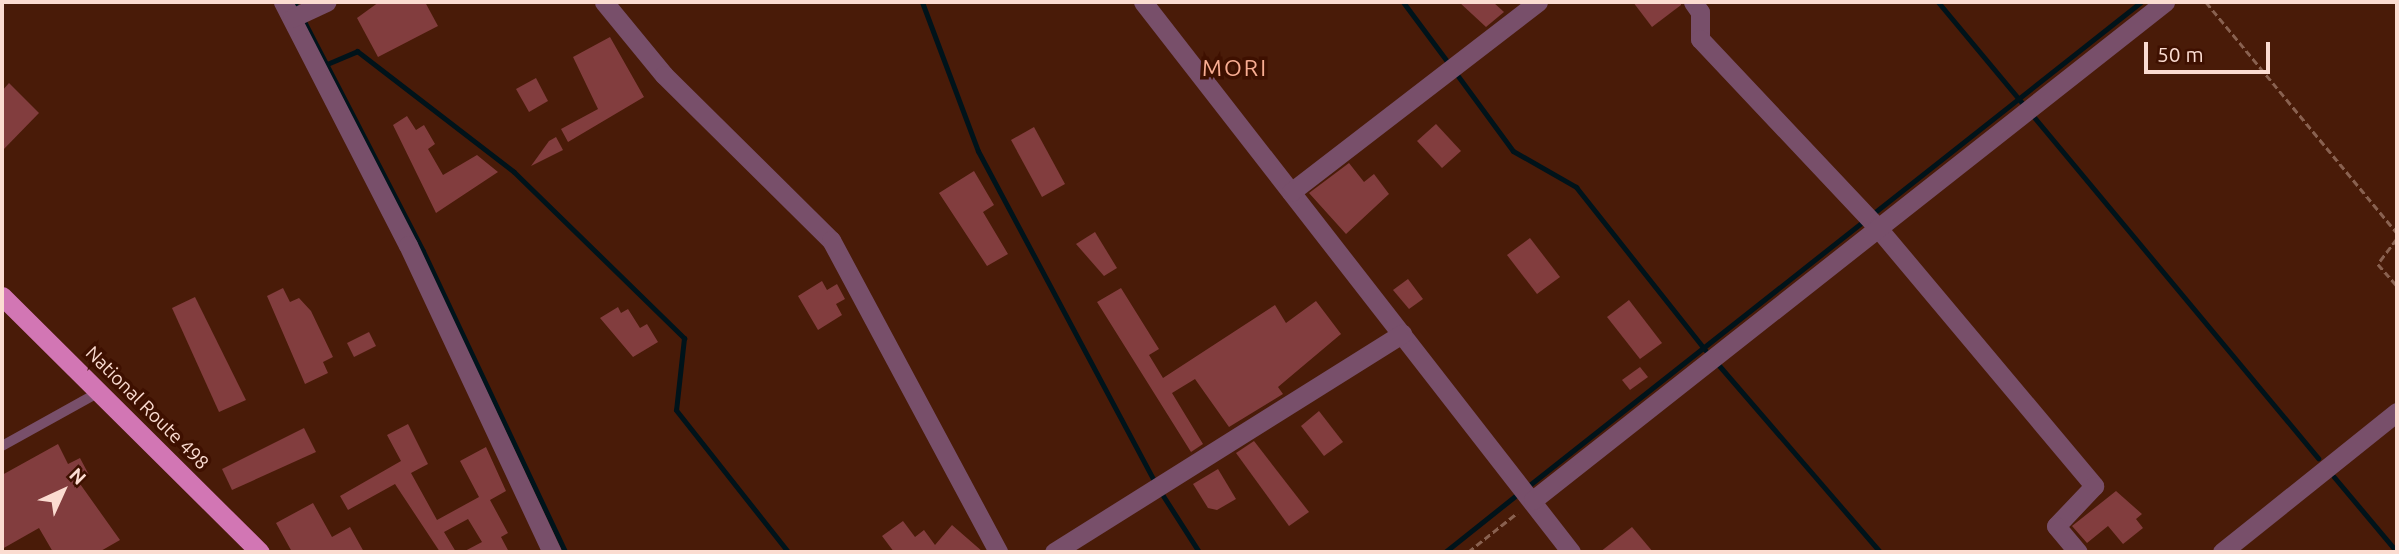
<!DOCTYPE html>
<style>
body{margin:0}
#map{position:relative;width:2399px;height:554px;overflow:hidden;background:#491b08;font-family:Ubuntu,sans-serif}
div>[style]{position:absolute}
.stream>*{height:5px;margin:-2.5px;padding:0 2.5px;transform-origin:2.5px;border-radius:2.5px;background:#00131a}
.building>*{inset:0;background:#823d3e}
.path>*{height:2.5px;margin-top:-1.25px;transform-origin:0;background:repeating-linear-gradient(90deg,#896150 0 7px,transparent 0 10.5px)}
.service>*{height:10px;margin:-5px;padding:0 5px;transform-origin:5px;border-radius:5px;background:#784f6a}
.minor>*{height:19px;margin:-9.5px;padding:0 9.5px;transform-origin:9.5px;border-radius:9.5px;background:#784f6a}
.trunk>*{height:19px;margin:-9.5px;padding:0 9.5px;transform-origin:9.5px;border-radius:9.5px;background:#d276b4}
span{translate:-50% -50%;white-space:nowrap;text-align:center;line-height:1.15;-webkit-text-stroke:7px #3e1000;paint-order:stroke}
.street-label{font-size:19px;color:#fbdcd1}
.quarter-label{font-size:23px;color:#f8ad92;letter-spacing:2px}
.frame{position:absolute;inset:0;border:4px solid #fbdcd1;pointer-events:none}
.north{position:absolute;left:28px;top:456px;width:70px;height:70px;-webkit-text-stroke:5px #3e1000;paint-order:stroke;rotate:45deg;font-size:19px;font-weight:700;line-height:28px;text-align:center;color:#fbdcd1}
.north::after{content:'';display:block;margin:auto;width:24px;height:32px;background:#fbdcd1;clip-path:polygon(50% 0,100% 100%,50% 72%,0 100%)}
.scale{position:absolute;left:2144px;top:42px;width:126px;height:32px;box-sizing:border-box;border:4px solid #fbdcd1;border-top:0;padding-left:9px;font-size:21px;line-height:24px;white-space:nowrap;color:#fbdcd1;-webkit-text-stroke:5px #3e1000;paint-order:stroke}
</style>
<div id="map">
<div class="stream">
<div style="left:294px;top:2px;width:280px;rotate:62.6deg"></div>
<div style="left:423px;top:251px;width:333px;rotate:64.7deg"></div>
<div style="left:922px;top:2px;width:159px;rotate:69.4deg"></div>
<div style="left:978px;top:151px;width:376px;rotate:61.9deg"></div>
<div style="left:1403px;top:2px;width:77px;rotate:53.4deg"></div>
<div style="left:1938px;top:2px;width:594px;rotate:50.19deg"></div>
<div style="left:327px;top:64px;width:33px;rotate:-23deg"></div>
<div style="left:357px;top:51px;width:198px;rotate:37.6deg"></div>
<div style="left:514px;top:172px;width:238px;rotate:44.3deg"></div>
<div style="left:684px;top:338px;width:72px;rotate:96.3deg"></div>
<div style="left:676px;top:410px;width:181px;rotate:51.7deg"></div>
<div style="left:1455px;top:72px;width:98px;rotate:53.7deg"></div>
<div style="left:1513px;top:151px;width:73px;rotate:29.7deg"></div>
<div style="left:1576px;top:187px;width:208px;rotate:51.6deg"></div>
<div style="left:1716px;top:362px;width:251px;rotate:49.2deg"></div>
<div style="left:2334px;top:477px;width:98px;rotate:50deg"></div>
<div style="left:1527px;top:487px;width:782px;rotate:-38.31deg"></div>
<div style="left:1160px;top:491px;width:72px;rotate:57.4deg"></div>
<div style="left:1445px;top:552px;width:95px;rotate:-38.6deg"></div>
<div style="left:2055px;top:552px;width:2px"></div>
</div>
<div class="building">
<div style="clip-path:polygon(379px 2px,425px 2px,438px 26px,378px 57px,357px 18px)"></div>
<div style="clip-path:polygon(1459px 2px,1493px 2px,1504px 12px,1486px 27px)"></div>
<div style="clip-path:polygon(1633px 2px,1681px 2px,1681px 5px,1652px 27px)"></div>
<div style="clip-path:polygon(610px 37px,644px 97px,568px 142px,561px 129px,598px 109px,573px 57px)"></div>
<div style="clip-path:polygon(536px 78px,548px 101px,529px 112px,516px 89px)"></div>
<div style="clip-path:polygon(9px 83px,39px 113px,2px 151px,2px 91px)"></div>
<div style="clip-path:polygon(407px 116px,416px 130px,424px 125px,435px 144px,428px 149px,443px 175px,477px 155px,498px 172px,436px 213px,393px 125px)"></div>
<div style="clip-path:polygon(1436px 124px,1461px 151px,1442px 168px,1417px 141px)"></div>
<div style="clip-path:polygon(1034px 127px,1065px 184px,1042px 197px,1011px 140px)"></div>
<div style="clip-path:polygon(556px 137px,563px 150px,531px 166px,549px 141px)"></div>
<div style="clip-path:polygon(1349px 163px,1364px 182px,1374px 174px,1389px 194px,1346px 234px,1309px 193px)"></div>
<div style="clip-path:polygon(974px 171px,994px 205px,983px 212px,1008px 254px,987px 266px,939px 193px)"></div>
<div style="clip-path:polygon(1095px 232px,1117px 268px,1104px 276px,1076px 244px)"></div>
<div style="clip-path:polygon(1530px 238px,1560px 277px,1537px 294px,1507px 255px)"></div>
<div style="clip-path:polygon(1408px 279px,1423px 299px,1409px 309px,1393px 290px)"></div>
<div style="clip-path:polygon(822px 281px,827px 290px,837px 284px,845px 299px,836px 304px,842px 315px,818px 330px,798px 296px)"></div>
<div style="clip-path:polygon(283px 288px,290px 302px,299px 298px,311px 311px,333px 357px,323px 362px,328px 373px,305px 384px,267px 296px)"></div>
<div style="clip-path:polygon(1121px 288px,1159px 349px,1149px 355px,1163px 378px,1275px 305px,1286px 323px,1316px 301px,1341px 334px,1278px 387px,1283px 394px,1229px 427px,1195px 379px,1172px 393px,1203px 444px,1191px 452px,1097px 302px)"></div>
<div style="clip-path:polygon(195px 297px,246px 400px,219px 412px,172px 308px)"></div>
<div style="clip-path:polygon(1629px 300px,1662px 343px,1640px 359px,1607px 317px)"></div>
<div style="clip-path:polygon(618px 307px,621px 313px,628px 309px,640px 328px,647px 324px,658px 342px,633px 357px,600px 318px)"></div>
<div style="clip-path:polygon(369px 332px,376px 346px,354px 357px,347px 343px)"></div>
<div style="clip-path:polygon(1640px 367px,1648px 377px,1630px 390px,1622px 380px)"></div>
<div style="clip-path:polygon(1319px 411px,1343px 442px,1324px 456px,1301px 426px)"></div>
<div style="clip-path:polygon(408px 424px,428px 464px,411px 473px,437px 520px,479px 497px,460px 461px,486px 447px,506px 491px,490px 500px,508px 533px,501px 537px,509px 552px,463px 552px,482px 542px,468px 519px,444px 532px,456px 552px,440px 552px,395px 484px,348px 510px,340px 496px,401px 461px,387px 435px)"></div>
<div style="clip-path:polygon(304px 428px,316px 452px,232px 490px,222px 469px)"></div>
<div style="clip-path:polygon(1254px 441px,1309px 512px,1289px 526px,1236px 453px)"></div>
<div style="clip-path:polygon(58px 444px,68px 464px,80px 458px,89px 475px,78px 481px,120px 540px,99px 552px,53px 552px,39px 528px,2px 549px,2px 475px)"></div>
<div style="clip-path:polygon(1218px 469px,1236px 499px,1217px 510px,1208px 508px,1193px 484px)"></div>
<div style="clip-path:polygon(2116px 491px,2142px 514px,2136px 519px,2143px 528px,2123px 544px,2108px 526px,2087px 543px,2072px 526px)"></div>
<div style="clip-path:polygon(313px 503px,332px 537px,350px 527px,364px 552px,292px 552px,276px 523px)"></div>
<div style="clip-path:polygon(903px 521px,915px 537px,924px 530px,935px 545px,952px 525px,983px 552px,894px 552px,882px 536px)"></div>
<div style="clip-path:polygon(1632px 527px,1653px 552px,1600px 552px)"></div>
</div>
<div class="path">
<div style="left:2206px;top:2px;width:300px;rotate:50.4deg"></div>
<div style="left:2397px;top:239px;width:31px;rotate:127deg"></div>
<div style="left:2378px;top:264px;width:29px;rotate:49deg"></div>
<div style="left:1468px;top:552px;width:63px;rotate:-38.5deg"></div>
</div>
<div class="service">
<div style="left:2px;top:446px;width:111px;rotate:-29.1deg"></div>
</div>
<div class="minor">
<div style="left:283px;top:2px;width:273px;rotate:62.8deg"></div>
<div style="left:408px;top:245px;width:339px;rotate:64.9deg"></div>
<div style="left:604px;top:2px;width:94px;rotate:50.6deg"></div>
<div style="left:664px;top:75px;width:235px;rotate:44.7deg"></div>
<div style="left:831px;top:240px;width:354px;rotate:61.8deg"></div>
<div style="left:1143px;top:2px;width:697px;rotate:52.11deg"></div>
<div style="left:1693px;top:2px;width:12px;rotate:55deg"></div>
<div style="left:1700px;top:12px;width:27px;rotate:90deg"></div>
<div style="left:1700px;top:39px;width:258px;rotate:46.7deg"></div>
<div style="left:1877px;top:227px;width:338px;rotate:50deg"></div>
<div style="left:2094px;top:486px;width:55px;rotate:133.5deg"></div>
<div style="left:2056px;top:526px;width:34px;rotate:50deg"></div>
<div style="left:292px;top:18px;width:38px;rotate:-25deg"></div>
<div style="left:1291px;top:192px;width:312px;rotate:-37.6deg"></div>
<div style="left:1533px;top:500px;width:805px;rotate:-38.24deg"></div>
<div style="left:1054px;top:552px;width:411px;rotate:-32.1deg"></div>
<div style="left:2222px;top:552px;width:224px;rotate:-38.7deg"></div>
</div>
<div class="trunk">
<div style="left:2px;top:296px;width:363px;rotate:44.8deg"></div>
</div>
<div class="street-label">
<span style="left:147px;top:408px;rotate:45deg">National Route 498</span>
</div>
<div class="quarter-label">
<span style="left:1235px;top:68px">MORI</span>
</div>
<div class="frame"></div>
<div class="north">N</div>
<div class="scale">50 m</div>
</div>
